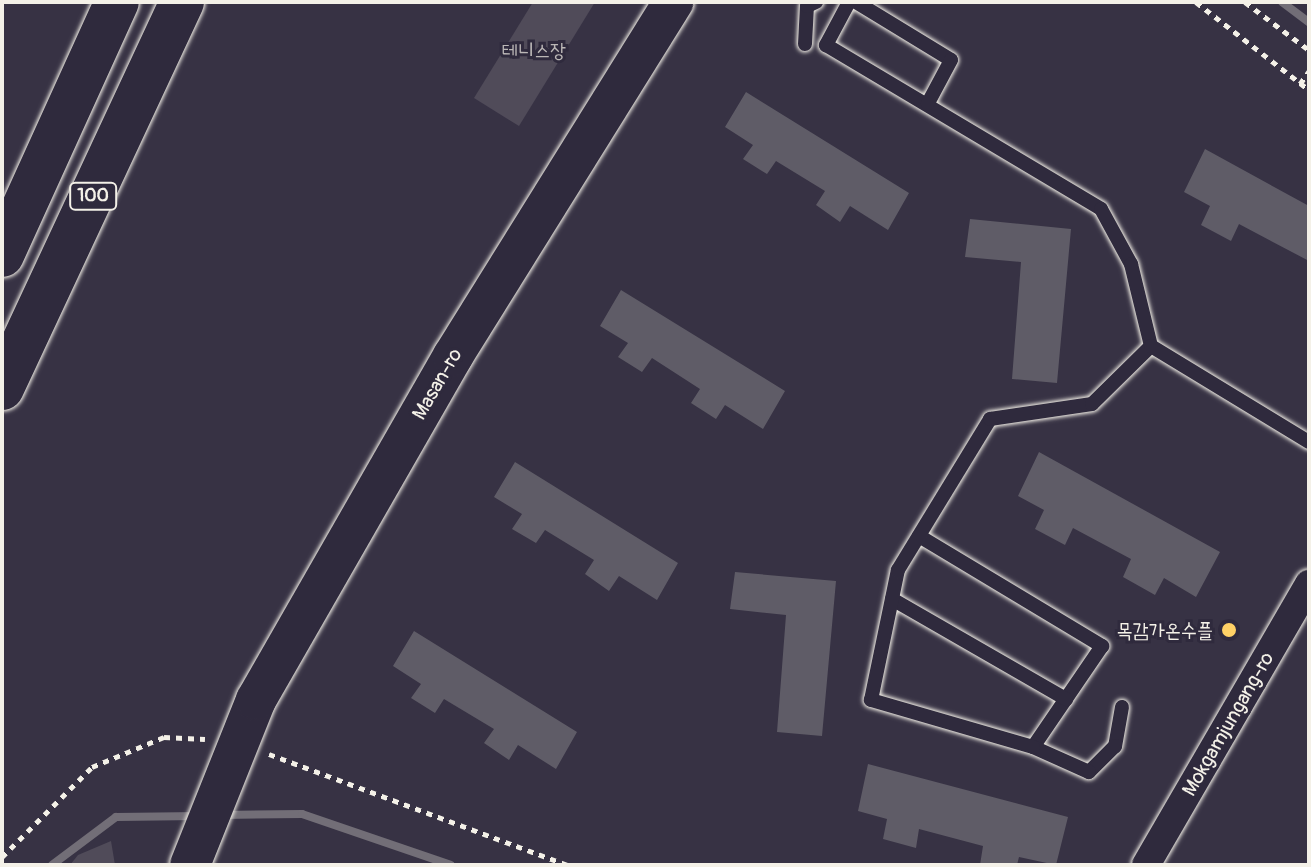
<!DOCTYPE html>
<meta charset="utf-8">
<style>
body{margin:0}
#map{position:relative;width:1311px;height:867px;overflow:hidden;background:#373244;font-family:Pangolin,"Poor Story",sans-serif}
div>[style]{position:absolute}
.green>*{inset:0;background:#504b59}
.stream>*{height:8px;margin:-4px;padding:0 4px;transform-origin:4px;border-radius:4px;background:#726e77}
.building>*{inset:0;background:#5f5c67}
.path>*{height:5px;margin-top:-2.5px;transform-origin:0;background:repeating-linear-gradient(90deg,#f4f1e8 0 6px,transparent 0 12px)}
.roads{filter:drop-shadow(0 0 2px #f4f1e8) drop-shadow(0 0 2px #f4f1e8)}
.lane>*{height:14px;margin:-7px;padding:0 7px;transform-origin:7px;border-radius:7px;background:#2f2a3d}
.street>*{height:28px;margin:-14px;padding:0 14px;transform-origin:14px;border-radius:14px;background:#2f2a3d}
.secondary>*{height:40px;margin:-20px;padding:0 20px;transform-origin:20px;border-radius:20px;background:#2f2a3d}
.highway>*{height:44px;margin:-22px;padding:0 22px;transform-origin:22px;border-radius:22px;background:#2f2a3d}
.dots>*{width:22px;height:22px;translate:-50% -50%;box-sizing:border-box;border:4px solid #2f2a3d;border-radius:50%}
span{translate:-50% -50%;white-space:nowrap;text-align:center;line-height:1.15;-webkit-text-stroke:6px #2f2a3d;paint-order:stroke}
.shield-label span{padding:2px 6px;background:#2f2a3d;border:2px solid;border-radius:6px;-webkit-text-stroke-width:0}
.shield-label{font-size:18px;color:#f4f1e8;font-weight:700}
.park-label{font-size:20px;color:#bbb7b6}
.street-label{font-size:20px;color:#f4f1e8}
.poi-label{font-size:20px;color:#f4f1e8}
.right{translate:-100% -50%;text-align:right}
.frame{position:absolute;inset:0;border:4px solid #f4f1e8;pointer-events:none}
</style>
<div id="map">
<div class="green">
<div style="clip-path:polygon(533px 2px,595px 2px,519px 126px,474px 98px)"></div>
<div style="clip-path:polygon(111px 841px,115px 865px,70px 865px,78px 855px)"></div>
</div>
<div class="stream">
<div style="left:1282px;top:2px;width:34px;rotate:37deg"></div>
<div style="left:221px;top:815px;width:81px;rotate:-0.7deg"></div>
<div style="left:302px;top:814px;width:157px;rotate:18.9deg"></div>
<div style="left:52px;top:865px;width:80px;rotate:-36.9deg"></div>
<div style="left:116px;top:817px;width:83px;rotate:-0.7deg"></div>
</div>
<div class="building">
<div style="clip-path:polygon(746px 92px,909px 193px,888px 230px,850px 206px,840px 222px,816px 205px,825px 191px,776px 161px,767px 174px,743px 159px,753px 145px,725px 127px)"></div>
<div style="clip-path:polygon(1205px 149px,1309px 206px,1309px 261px,1239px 224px,1231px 241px,1201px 225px,1210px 206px,1184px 192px)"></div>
<div style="clip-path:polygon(970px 219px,1071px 229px,1057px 383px,1012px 379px,1021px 262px,965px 257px)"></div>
<div style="clip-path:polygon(621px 290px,785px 391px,763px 429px,725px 405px,716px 419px,691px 403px,700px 389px,652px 358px,642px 372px,618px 357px,628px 343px,600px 326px)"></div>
<div style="clip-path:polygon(1039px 452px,1220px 552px,1196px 597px,1164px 578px,1155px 595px,1123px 577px,1131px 559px,1073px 528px,1065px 545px,1035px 529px,1044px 510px,1018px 496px)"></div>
<div style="clip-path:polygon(515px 462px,678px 563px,657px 600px,619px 576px,609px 591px,585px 574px,594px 560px,545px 530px,536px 543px,512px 529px,522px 514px,494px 497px)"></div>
<div style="clip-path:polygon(735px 572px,836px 581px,822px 736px,777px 732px,786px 615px,730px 609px)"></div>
<div style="clip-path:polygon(414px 631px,577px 732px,556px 769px,518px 745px,509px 760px,484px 743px,494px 729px,444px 699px,435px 713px,411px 698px,421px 684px,393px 666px)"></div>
<div style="clip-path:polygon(868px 764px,1068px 817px,1056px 865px,1019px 857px,1017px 865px,980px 865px,983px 846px,919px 829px,916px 848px,883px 839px,887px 819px,858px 811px)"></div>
</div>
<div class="path">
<div style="left:1196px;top:2px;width:143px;rotate:37.9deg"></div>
<div style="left:1245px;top:2px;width:80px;rotate:36.9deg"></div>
<div style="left:1300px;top:84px;width:16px;rotate:-55deg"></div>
<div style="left:269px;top:754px;width:318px;rotate:20.4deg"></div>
<div style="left:2px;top:857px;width:127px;rotate:-45deg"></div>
<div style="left:92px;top:767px;width:78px;rotate:-22.6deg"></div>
<div style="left:164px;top:737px;width:41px;rotate:2.8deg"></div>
</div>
<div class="roads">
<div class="lane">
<div style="left:849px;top:2px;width:49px;rotate:118.1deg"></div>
<div style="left:826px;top:45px;width:320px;rotate:30.8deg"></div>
<div style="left:1101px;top:209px;width:63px;rotate:61.4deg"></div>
<div style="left:1131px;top:264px;width:84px;rotate:76.3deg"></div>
<div style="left:856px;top:2px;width:111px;rotate:31.4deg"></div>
<div style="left:951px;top:60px;width:49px;rotate:118.1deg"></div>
<div style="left:805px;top:44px;width:38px;rotate:-87deg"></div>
<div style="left:807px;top:6px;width:10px;rotate:-24deg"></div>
<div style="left:919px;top:536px;width:214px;rotate:31deg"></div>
<div style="left:1102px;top:646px;width:122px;rotate:124.3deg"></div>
<div style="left:892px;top:599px;width:201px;rotate:29.9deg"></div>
<div style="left:1122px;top:707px;width:40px;rotate:100deg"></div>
<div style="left:1115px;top:746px;width:37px;rotate:135deg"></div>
<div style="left:1089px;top:772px;width:61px;rotate:-155.9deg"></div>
<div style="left:1033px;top:747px;width:169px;rotate:-163.8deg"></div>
<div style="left:871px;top:700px;width:133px;rotate:-78.3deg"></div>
<div style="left:898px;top:570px;width:177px;rotate:-58.6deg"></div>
<div style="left:990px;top:419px;width:103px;rotate:-8.4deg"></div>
<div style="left:1092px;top:404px;width:83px;rotate:-44.5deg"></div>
<div style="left:1151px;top:346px;width:185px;rotate:31.3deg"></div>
</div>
<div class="street">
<div style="left:1146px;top:865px;width:325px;rotate:-59.9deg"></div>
</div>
<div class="secondary">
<div style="left:190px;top:865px;width:178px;rotate:-68.2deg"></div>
<div style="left:256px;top:700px;width:396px;rotate:-60.2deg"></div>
<div style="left:453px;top:356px;width:417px;rotate:-58.1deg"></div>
</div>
<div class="highway">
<div style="left:2px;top:255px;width:278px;rotate:-65.6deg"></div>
<div style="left:2px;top:388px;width:426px;rotate:-65deg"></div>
</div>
</div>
<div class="dots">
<div style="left:1229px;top:630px;background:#ffd166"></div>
</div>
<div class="shield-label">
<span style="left:93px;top:196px">100</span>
</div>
<div class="park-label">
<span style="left:534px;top:50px">테니스장</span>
</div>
<div class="street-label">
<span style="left:437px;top:384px;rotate:-60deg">Masan-ro</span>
<span style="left:1228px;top:724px;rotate:-60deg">Mokgamjungang-ro</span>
</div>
<div class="poi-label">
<span class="right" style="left:1213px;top:630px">목감가온수플</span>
</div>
<div class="frame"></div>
</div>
